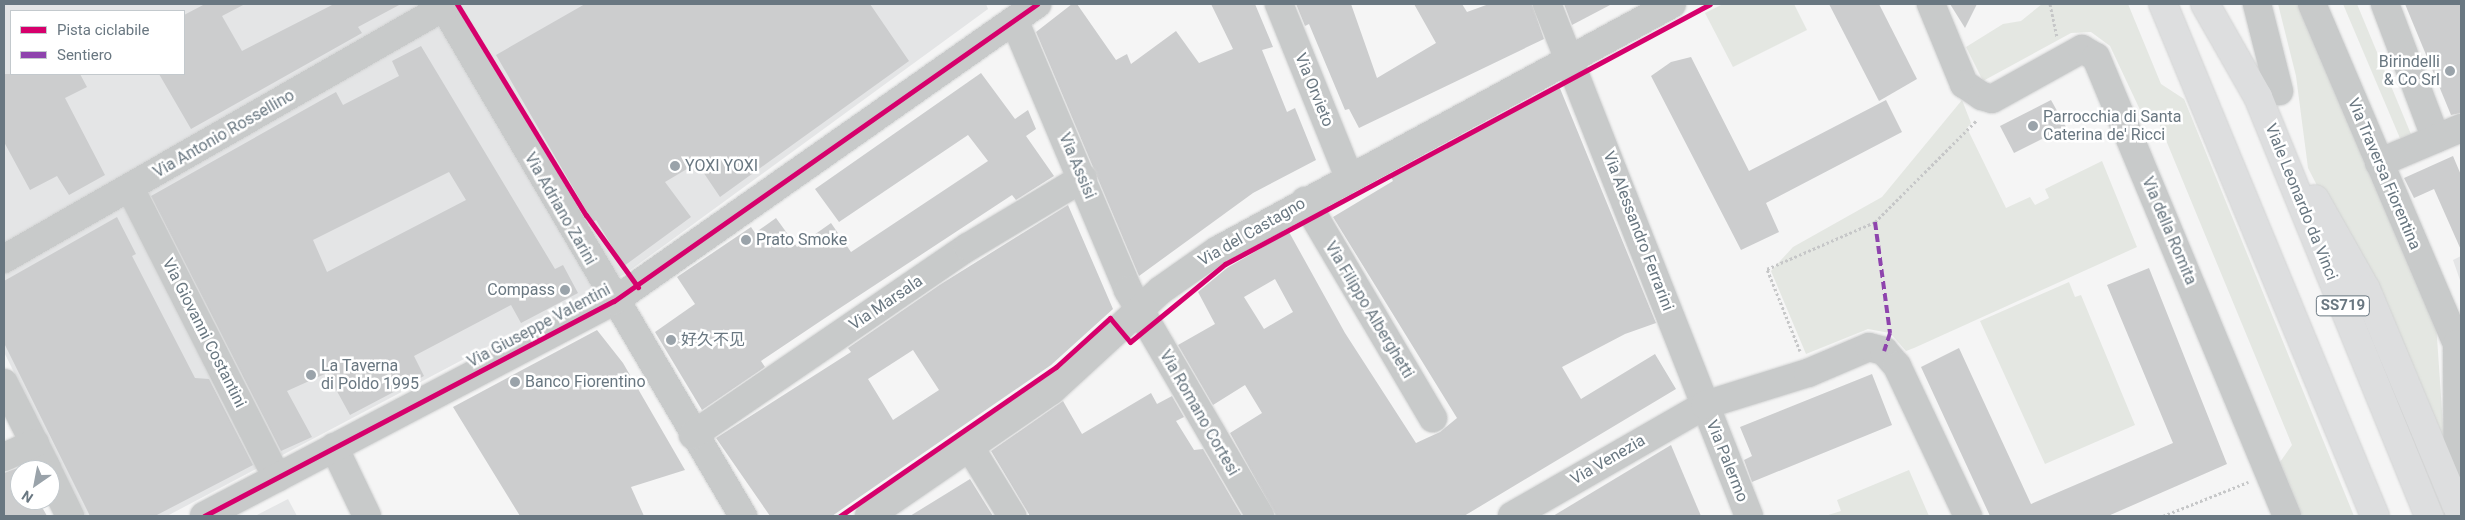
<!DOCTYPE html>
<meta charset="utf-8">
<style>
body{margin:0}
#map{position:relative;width:2465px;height:520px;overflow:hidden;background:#f5f5f5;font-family:Roboto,"Noto Sans SC",sans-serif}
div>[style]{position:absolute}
.built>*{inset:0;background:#e4e5e6}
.green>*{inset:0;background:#e4e7e2}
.building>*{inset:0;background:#cccdce}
.path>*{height:3px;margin-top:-1.5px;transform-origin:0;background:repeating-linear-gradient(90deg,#c6c7c8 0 2.5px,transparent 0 5px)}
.roads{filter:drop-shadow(0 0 1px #d1d2d2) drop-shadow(0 0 1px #d1d2d2)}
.minor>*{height:28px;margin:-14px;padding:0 14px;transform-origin:14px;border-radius:14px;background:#c8caca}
.highway>*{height:28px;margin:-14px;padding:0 14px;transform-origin:14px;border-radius:14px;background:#dddedf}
.quiet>*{height:4px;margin-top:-2px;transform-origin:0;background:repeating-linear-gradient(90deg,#8e44ad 0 8px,transparent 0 12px)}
.cycleway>*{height:5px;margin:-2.5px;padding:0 2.5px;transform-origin:2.5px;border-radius:2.5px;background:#d6006c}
.dots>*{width:14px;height:14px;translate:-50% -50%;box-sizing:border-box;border:2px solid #fff;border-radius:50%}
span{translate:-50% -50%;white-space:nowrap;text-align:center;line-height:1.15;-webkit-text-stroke:5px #fff;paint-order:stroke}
.shield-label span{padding:1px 4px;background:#fff;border:1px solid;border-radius:4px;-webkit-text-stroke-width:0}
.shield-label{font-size:15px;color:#697781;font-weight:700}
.poi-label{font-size:16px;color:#697781}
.right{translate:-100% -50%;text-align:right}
.left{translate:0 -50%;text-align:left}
.street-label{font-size:16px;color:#697781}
.frame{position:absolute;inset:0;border:5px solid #697781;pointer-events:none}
.legend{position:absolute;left:10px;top:10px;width:175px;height:65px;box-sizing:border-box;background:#fff;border:1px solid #c3c9cd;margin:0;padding:6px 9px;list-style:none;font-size:15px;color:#697781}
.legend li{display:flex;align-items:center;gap:10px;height:25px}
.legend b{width:25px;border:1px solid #c3c9cd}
.north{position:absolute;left:10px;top:460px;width:50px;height:50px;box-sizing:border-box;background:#fff;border:1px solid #c3c9cd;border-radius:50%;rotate:213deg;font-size:14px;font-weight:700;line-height:20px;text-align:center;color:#697781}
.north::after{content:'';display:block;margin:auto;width:18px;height:22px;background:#9aa3aa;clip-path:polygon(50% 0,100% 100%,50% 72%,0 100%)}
</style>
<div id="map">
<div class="built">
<div style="clip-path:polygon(evenodd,4px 4px,986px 4px,988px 9px,625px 274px,167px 516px,85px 516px,4px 352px,4px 4px,11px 11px,184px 11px,184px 74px,11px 74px,11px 11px)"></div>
<div style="clip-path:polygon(2461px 256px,2461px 283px,2453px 260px)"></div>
<div style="clip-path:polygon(288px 499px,297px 516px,255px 516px)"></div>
</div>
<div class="green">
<div style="clip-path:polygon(1723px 4px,1794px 4px,1807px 30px,1733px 67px,1705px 13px)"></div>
<div style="clip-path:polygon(2042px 4px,2128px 4px,2161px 84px,2184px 99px,2354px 516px,2302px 516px,2280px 462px,2292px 445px,2156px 116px,2141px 112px,2110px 46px,2091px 32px,2071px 33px,1983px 81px,1966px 47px,2003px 24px,2021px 21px)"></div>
<div style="clip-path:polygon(2278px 4px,2297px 4px,2436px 323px,2444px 440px,2434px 445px,2370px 288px,2308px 168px,2296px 76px)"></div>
<div style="clip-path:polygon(2343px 4px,2357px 4px,2413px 139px,2402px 143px)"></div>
<div style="clip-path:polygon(1962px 100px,1971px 123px,1967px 128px,2006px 208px,2030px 197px,2035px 205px,2049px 198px,2045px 189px,2102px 161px,2137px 247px,1914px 348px,1906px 351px,1890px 333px,1868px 329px,1806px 354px,1771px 271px,1793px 247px,1882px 197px)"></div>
<div style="clip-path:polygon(2069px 282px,2075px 297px,2081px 295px,2135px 425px,2045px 464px,1980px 321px)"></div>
<div style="clip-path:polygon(1909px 470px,1929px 516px,1825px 516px,1841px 511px,1837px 500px)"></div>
</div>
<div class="building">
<div style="clip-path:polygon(205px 4px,245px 4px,222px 16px,242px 51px,334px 4px,401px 4px,358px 27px,362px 33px,191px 129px,159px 74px,184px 74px,184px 15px)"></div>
<div style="clip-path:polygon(585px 4px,870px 4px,909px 61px,720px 197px,697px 163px,665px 182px,691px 217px,624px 266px,596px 220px,593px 222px,496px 55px)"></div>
<div style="clip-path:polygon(1072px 4px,1077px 4px,1116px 60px,1127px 54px,1131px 64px,1176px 31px,1199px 63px,1233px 49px,1211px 4px,1255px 4px,1273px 47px,1262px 50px,1287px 112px,1295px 108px,1316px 160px,1253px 193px,1139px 276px,1036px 32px)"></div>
<div style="clip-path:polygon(1296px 4px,1351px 4px,1377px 78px,1436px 43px,1414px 4px,1462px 4px,1467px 12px,1489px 4px,1532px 4px,1544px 39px,1359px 128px,1349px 109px,1345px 110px,1309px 24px,1305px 26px)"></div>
<div style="clip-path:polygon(1564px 4px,1612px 4px,1572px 25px)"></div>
<div style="clip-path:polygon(1829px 4px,1879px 4px,1917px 79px,1879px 101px)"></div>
<div style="clip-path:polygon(1950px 4px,1977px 4px,1965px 28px)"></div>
<div style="clip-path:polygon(2405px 4px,2461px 4px,2461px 113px,2451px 115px)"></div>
<div style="clip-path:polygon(evenodd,421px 46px,555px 269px,563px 265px,578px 293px,521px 323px,511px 305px,414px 356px,424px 376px,350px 415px,327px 373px,287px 391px,312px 437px,281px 451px,151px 196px,336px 92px,343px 105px,399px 76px,392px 61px,421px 46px,449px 172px,466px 200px,327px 272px,313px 240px,449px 172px)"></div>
<div style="clip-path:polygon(1691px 57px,1749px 171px,1886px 100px,1902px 132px,1766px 203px,1779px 232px,1741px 250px,1651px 76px,1671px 62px)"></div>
<div style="clip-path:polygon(981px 73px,1015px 119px,1028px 110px,1036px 129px,1026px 136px,1054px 176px,1016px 200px,1012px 195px,837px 310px,761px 361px,765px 367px,702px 410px,655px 332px,695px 304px,677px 277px,751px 227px,755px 233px,776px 218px,797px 247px,831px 223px,851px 252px,967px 175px,988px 161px,968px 135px,839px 222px,815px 189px)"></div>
<div style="clip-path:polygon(4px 74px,80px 74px,87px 87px,65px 98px,105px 175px,69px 195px,57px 176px,30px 190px,4px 142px)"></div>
<div style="clip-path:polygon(evenodd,1559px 86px,1656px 323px,1625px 334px,1562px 367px,1581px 399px,1655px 354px,1676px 389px,1464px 516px,1276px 516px,1230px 433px,1262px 413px,1245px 385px,1213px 405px,1178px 345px,1215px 324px,1198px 292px,1227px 268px,1289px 232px,1345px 333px,1416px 443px,1440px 432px,1457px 418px,1333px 217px,1393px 181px,1391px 177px,1559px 86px,1275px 279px,1293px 312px,1264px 329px,1244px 297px,1275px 279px)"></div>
<div style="clip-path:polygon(2051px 100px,2066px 127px,2014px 153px,2000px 126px)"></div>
<div style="clip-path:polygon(2453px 156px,2461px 175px,2461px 250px,2434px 189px,2414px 198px,2404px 178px)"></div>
<div style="clip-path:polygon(evenodd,1068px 205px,1113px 309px,1051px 365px,832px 516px,770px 516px,716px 438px,851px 352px,848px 348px,941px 284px,1068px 205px,913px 350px,939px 390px,893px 420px,868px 379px,913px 350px)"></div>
<div style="clip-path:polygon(117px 217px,136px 254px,132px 256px,195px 378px,209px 379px,253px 465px,155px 516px,90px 516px,4px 343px,4px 281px)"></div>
<div style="clip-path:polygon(2149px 268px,2227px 464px,2108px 516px,1990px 516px,1921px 367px,1959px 348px,2031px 504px,2173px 443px,2107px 285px)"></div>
<div style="clip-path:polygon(597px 330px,623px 363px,685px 470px,631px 487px,644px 516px,520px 516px,453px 407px)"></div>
<div style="clip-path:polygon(1872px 374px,1892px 425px,1752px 482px,1744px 460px,1752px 456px,1740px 427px)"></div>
<div style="clip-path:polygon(1151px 393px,1157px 404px,1172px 396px,1184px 417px,1176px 421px,1194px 450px,1203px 449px,1242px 516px,1030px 516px,991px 451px,1063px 401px,1082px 434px)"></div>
<div style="clip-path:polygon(1671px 445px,1701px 516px,1553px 516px)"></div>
<div style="clip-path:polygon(20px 467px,20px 500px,38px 500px,47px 516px,4px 516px,4px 473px)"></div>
<div style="clip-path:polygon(970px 479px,993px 516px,910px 516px,949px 492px)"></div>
</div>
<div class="path">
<div style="left:2050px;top:4px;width:34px;rotate:78deg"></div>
<div style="left:1800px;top:351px;width:88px;rotate:-111.9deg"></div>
<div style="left:1767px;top:269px;width:118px;rotate:-23.5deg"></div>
<div style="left:1875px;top:222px;width:144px;rotate:-45deg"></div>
<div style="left:2163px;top:516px;width:92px;rotate:-21.8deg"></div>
</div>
<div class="roads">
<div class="minor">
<div style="left:442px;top:4px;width:594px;rotate:59.55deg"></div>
<div style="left:1279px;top:4px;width:187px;rotate:68deg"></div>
<div style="left:1547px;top:4px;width:550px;rotate:68.47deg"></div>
<div style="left:1931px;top:4px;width:87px;rotate:67.6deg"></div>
<div style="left:1964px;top:84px;width:22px;rotate:34deg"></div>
<div style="left:1982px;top:96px;width:10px;rotate:17deg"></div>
<div style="left:1992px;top:99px;width:103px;rotate:-29.1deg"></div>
<div style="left:2082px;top:49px;width:16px;rotate:30deg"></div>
<div style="left:2096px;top:57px;width:497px;rotate:67.4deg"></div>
<div style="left:2257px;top:4px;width:90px;rotate:75.8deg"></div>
<div style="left:2312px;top:4px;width:370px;rotate:66.9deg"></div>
<div style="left:2457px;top:344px;width:166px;rotate:89.7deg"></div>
<div style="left:2385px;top:4px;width:144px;rotate:69.3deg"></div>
<div style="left:1015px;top:22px;width:291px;rotate:67.1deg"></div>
<div style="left:1128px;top:290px;width:262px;rotate:59.7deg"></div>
<div style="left:2379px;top:163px;width:89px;rotate:-23.1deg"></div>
<div style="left:130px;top:188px;width:325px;rotate:63.1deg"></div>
<div style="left:1305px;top:201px;width:252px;rotate:59.5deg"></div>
<div style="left:4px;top:259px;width:507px;rotate:-29.8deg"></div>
<div style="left:4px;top:383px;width:97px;rotate:63.2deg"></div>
<div style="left:693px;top:435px;width:333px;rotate:-34.4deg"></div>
<div style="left:968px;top:247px;width:134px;rotate:-31deg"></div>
<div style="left:334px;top:447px;width:76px;rotate:64.4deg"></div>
<div style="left:971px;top:449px;width:79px;rotate:58.5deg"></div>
<div style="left:4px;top:457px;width:34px;rotate:-24deg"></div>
<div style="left:50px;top:475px;width:46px;rotate:64deg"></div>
<div style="left:204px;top:516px;width:463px;rotate:-27.7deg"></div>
<div style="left:614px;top:301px;width:517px;rotate:-35.07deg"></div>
<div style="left:869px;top:516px;width:221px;rotate:-34.5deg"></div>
<div style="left:1051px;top:391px;width:149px;rotate:-42.6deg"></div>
<div style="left:1161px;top:290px;width:70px;rotate:-35.1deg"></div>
<div style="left:1218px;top:250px;width:516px;rotate:-28.45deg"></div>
<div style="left:1512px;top:516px;width:223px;rotate:-29.9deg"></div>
<div style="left:1705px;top:405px;width:108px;rotate:-17.3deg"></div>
<div style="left:1808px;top:373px;width:66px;rotate:-23.1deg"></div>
<div style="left:1869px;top:347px;width:16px;rotate:15deg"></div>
<div style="left:1884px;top:351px;width:20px;rotate:49deg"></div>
<div style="left:1897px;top:366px;width:166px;rotate:64.7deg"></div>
</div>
<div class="highway">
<div style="left:2163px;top:4px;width:554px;rotate:67.51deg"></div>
<div style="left:2205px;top:4px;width:107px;rotate:60.3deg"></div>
<div style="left:2258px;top:97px;width:453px;rotate:67.8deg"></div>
<div style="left:2315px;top:199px;width:103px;rotate:60.5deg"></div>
<div style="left:2366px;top:289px;width:238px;rotate:67.3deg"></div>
</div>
</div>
<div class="quiet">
<div style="left:1875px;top:222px;width:112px;rotate:82.3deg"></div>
<div style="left:1890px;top:333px;width:19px;rotate:108deg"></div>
</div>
<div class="cycleway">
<div style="left:457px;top:4px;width:247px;rotate:58.6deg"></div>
<div style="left:586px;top:215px;width:89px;rotate:54.2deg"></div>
<div style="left:204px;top:516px;width:463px;rotate:-27.7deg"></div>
<div style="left:614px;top:301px;width:517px;rotate:-35.07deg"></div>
<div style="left:840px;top:516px;width:262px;rotate:-34.6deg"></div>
<div style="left:1056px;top:367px;width:73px;rotate:-42.2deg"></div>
<div style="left:1110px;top:318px;width:31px;rotate:50deg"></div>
<div style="left:1130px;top:342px;width:123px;rotate:-39.4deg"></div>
<div style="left:1225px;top:264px;width:550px;rotate:-28.19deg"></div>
</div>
<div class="dots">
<div style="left:2450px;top:71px;background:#9aa3aa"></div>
<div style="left:2033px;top:126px;background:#9aa3aa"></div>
<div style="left:675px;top:166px;background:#9aa3aa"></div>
<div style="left:746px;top:240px;background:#9aa3aa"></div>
<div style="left:565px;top:290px;background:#9aa3aa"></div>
<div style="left:671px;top:340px;background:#9aa3aa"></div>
<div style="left:311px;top:375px;background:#9aa3aa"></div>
<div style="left:515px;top:382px;background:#9aa3aa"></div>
</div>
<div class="shield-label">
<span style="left:2343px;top:306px">SS719</span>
</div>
<div class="poi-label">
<span class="right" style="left:2440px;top:71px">Birindelli<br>&amp; Co Srl</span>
<span class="left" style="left:2043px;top:126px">Parrocchia di Santa<br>Caterina de' Ricci</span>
<span class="left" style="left:685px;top:166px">YOXI YOXI</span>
<span class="left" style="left:756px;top:240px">Prato Smoke</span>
<span class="right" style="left:555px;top:290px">Compass</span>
<span class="left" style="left:681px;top:340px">好久不见</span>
<span class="left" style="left:321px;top:375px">La Taverna<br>di Poldo 1995</span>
<span class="left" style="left:525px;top:382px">Banco Fiorentino</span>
</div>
<div class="street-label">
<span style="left:1314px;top:90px;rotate:68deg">Via Orvieto</span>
<span style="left:224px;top:134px;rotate:-30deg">Via Antonio Rossellino</span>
<span style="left:1077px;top:166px;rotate:67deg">Via Assisi</span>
<span style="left:2384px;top:174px;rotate:67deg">Via Traversa Fiorentina</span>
<span style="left:2301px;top:202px;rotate:68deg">Viale Leonardo da Vinci</span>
<span style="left:560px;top:209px;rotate:60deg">Via Adriano Zarini</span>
<span style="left:1638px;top:231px;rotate:69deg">Via Alessandro Ferrarini</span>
<span style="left:2169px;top:231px;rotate:67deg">Via della Romita</span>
<span style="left:1252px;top:232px;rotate:-30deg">Via del Castagno</span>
<span style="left:886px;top:303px;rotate:-34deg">Via Marsala</span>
<span style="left:1369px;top:310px;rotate:59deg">Via Filippo Alberghetti</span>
<span style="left:539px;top:326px;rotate:-28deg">Via Giuseppe Valentini</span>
<span style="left:204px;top:333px;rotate:63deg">Via Giovanni Costantini</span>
<span style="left:1199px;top:413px;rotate:60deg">Via Romano Cortesi</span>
<span style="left:1608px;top:460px;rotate:-30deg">Via Venezia</span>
<span style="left:1727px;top:461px;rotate:68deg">Via Palermo</span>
</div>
<div class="frame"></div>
<ul class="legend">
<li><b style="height:6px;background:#d6006c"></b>Pista ciclabile</li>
<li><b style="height:6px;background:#8e44ad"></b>Sentiero</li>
</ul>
<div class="north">N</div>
</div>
